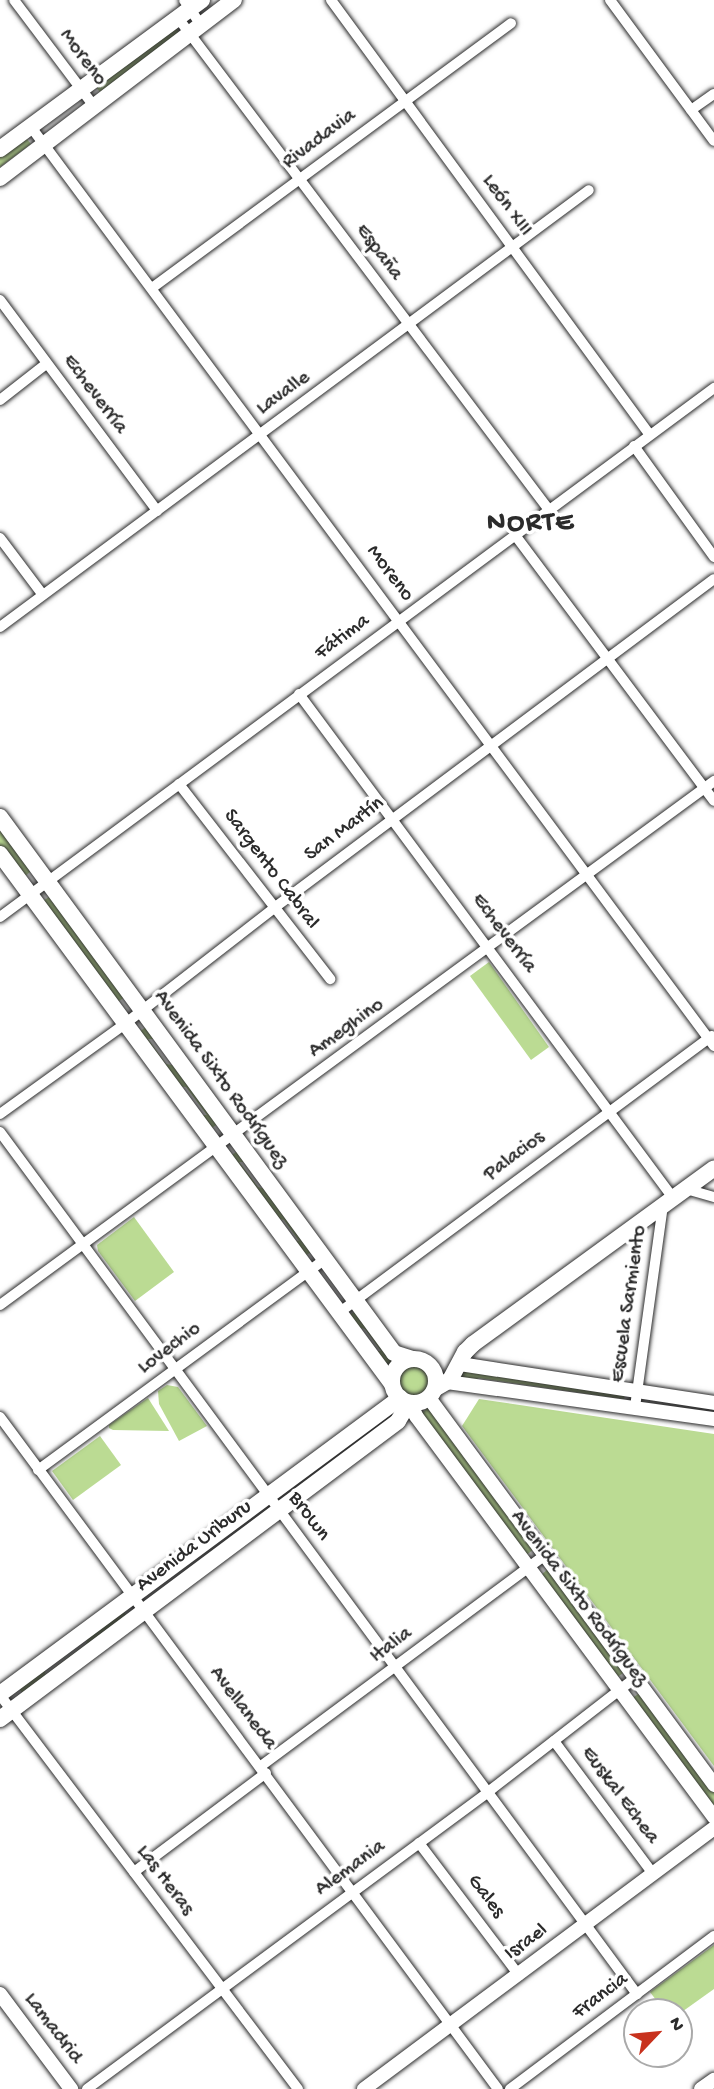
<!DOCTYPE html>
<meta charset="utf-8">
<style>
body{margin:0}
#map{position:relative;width:714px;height:2089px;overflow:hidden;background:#fff;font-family:"Gochi Hand",sans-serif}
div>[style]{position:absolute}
.green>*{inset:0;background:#bbdb93}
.round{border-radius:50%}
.roads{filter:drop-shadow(0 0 2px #2b2b2b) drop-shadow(0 0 2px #2b2b2b)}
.minor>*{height:10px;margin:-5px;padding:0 5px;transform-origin:5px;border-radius:5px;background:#fff}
.tertiary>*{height:14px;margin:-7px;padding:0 7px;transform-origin:7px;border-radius:7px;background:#fff}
.secondary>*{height:16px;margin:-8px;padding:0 8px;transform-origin:8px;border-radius:8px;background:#fff}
.secondary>.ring{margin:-8px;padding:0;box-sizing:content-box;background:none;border:16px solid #fff;border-radius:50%}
span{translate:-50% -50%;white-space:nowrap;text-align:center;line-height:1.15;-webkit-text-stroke:7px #fff;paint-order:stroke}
.street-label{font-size:21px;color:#2b2b2b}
.district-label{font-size:28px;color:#2b2b2b;font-weight:700;letter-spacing:2px}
.north{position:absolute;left:623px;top:1998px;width:70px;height:70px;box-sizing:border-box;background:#fff;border:2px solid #aaa;border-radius:50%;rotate:64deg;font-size:19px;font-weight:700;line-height:28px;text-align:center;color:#2b2b2b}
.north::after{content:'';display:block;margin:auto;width:24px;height:32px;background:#c8321e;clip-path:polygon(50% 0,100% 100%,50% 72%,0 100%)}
</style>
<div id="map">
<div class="green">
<div style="clip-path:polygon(175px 27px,180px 33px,100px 92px,95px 86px)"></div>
<div style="clip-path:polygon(26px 138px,31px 144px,0 167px,0 157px)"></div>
<div style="clip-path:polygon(0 829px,31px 871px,23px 878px,0 847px)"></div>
<div style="clip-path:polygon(49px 897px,125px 997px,116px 1003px,40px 903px)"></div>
<div style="clip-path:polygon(489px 962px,549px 1047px,531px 1060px,470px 976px)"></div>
<div style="clip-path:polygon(147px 1026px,157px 1039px,148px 1039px,166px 1064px,177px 1066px,219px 1123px,209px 1130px,198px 1115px,207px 1115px,186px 1087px,176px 1086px,138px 1033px)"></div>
<div style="clip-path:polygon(239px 1150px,248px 1162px,239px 1162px,258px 1187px,269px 1190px,313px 1251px,303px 1257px,290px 1240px,299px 1241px,284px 1220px,273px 1217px,229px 1157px)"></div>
<div style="clip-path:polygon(134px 1217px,174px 1272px,135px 1301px,98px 1251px,97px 1245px)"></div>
<div style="clip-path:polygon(357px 1310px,396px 1362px,390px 1372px,373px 1351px,381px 1351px,365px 1329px,354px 1326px,347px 1317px)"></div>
<div class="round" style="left:399px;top:1365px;width:34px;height:34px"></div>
<div style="clip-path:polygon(463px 1368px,625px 1395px,624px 1399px,479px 1378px,471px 1382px,456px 1378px)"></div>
<div style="clip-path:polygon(167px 1385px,178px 1387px,207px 1426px,179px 1441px,159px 1404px,158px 1391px)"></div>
<div style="clip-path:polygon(148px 1398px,169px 1431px,113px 1430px,109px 1428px,109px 1425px)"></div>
<div style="clip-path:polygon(479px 1399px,714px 1434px,714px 1766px,462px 1426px)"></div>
<div style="clip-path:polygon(429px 1407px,534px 1549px,525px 1556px,419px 1415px)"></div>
<div style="clip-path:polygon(100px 1436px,121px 1465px,73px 1500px,52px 1471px)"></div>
<div style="clip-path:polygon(549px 1568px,626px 1671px,616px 1678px,540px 1576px)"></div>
<div style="clip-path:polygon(122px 1609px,128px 1617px,23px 1694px,18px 1687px,46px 1666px,45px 1675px,86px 1644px,89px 1634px)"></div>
<div style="clip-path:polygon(641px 1692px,714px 1790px,714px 1807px,631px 1699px)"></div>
<div style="clip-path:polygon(714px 1945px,714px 1989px,679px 2014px,665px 2012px,650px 1992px)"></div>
</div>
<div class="roads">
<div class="minor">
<div style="left:14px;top:0;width:133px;rotate:53deg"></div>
<div style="left:184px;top:0;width:30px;rotate:56deg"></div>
<div style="left:331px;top:0;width:539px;rotate:53.75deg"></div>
<div style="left:610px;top:0;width:175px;rotate:53.6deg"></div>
<div style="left:178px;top:18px;width:616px;rotate:52.98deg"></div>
<div style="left:691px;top:110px;width:28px;rotate:-35deg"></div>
<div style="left:31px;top:127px;width:1145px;rotate:53.38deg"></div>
<div style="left:152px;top:288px;width:446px;rotate:-36.4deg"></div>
<div style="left:0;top:300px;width:263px;rotate:53.3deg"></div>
<div style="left:0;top:400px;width:58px;rotate:-38deg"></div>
<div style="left:634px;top:446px;width:137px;rotate:54.2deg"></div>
<div style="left:515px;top:535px;width:332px;rotate:53.2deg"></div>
<div style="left:0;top:538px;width:71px;rotate:53deg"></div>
<div style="left:0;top:627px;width:733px;rotate:-36.57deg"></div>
<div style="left:299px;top:694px;width:628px;rotate:53.42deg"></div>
<div style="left:179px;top:784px;width:247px;rotate:52.2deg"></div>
<div style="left:0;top:917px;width:889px;rotate:-36.53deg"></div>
<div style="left:0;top:1114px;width:155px;rotate:-35.8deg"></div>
<div style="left:126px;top:1023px;width:187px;rotate:-37.8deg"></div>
<div style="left:274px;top:908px;width:549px;rotate:-36.79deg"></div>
<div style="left:0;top:1132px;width:1072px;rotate:53.54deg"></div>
<div style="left:686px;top:1189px;width:29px;rotate:16deg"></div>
<div style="left:0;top:1305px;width:886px;rotate:-36.27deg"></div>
<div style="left:340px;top:1312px;width:463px;rotate:-36.6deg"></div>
<div style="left:635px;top:1407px;width:203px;rotate:-82.1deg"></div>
<div style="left:0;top:1417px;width:836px;rotate:53.46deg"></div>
<div style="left:38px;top:1470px;width:356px;rotate:-36.3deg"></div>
<div style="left:0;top:1695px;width:494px;rotate:52.9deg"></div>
<div style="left:554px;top:1741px;width:166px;rotate:53.3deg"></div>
<div style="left:261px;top:1766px;width:352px;rotate:-36.6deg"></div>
<div style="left:419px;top:1843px;width:166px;rotate:52.9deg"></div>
<div style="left:134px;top:1872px;width:165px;rotate:-36.9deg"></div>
<div style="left:87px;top:2089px;width:499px;rotate:-36.5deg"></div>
<div style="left:488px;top:1792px;width:186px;rotate:-37.8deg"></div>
<div style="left:510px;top:2089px;width:255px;rotate:-36.9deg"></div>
</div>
<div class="tertiary">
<div style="left:460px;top:1364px;width:257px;rotate:8.7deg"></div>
<div style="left:447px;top:1382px;width:270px;rotate:7.9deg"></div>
<div style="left:429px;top:1398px;width:481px;rotate:53.6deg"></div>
<div style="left:411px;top:1404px;width:13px;rotate:67deg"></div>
<div style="left:416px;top:1416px;width:500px;rotate:53.4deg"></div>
<div style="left:0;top:1994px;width:119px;rotate:53.2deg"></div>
<div style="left:364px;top:2089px;width:437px;rotate:-36.7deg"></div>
<div style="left:701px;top:2089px;width:16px;rotate:-35deg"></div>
</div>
<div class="secondary">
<div style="left:0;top:149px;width:251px;rotate:-36.4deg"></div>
<div style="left:0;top:178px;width:294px;rotate:-37.3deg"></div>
<div style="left:0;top:817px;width:665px;rotate:53.68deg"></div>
<div style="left:394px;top:1353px;width:19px;rotate:18deg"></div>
<div style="left:0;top:854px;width:659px;rotate:53.51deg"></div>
<div class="ring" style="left:392px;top:1359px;width:28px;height:28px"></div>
<div style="left:436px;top:1388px;width:16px;rotate:-30deg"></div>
<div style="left:450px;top:1380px;width:32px;rotate:-62deg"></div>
<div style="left:465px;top:1352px;width:11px;rotate:-45deg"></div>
<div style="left:473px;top:1344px;width:298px;rotate:-36.1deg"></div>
<div style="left:0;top:1694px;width:498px;rotate:-36.5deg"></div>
<div style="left:0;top:1719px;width:497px;rotate:-36.8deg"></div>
<div style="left:398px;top:1421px;width:21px;rotate:-59deg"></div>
</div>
</div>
<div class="street-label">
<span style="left:82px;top:58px;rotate:53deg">Moreno</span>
<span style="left:320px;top:140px;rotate:-37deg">Rivadavia</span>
<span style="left:506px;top:206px;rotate:54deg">León XIII</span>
<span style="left:378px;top:253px;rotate:53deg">España</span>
<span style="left:284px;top:394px;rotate:-36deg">Lavalle</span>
<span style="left:94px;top:395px;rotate:53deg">Echeverría</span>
<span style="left:389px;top:574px;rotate:53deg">Moreno</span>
<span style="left:343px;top:638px;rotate:-37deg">Fátima</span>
<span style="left:345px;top:830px;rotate:-37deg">San Martín</span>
<span style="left:270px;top:870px;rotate:53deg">Sargento Cabral</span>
<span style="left:503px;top:934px;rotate:53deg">Echeverría</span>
<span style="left:347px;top:1029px;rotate:-36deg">Ameghino</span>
<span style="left:220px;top:1080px;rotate:54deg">Avenida Sixto Rodríguez</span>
<span style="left:515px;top:1157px;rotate:-37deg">Palacios</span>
<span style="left:630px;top:1304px;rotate:-82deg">Escuela Sarmiento</span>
<span style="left:170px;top:1349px;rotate:-37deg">Lovechio</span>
<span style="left:308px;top:1517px;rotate:53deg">Brown</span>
<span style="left:195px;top:1547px;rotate:-37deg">Avenida Uriburu</span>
<span style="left:578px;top:1599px;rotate:53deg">Avenida Sixto Rodríguez</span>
<span style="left:392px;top:1646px;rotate:-37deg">Italia</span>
<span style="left:242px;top:1709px;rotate:53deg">Avellaneda</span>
<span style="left:619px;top:1796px;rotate:53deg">Euskal Echea</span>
<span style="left:351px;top:1869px;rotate:-36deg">Alemania</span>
<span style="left:164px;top:1881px;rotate:53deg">Las Heras</span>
<span style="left:485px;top:1897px;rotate:53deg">Gales</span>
<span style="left:527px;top:1943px;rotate:-36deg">Israel</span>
<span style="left:601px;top:1997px;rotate:-37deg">Francia</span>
<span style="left:52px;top:2029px;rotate:53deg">Lamadrid</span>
</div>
<div class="district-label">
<span style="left:531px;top:524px">NORTE</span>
</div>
<div class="north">N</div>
</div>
